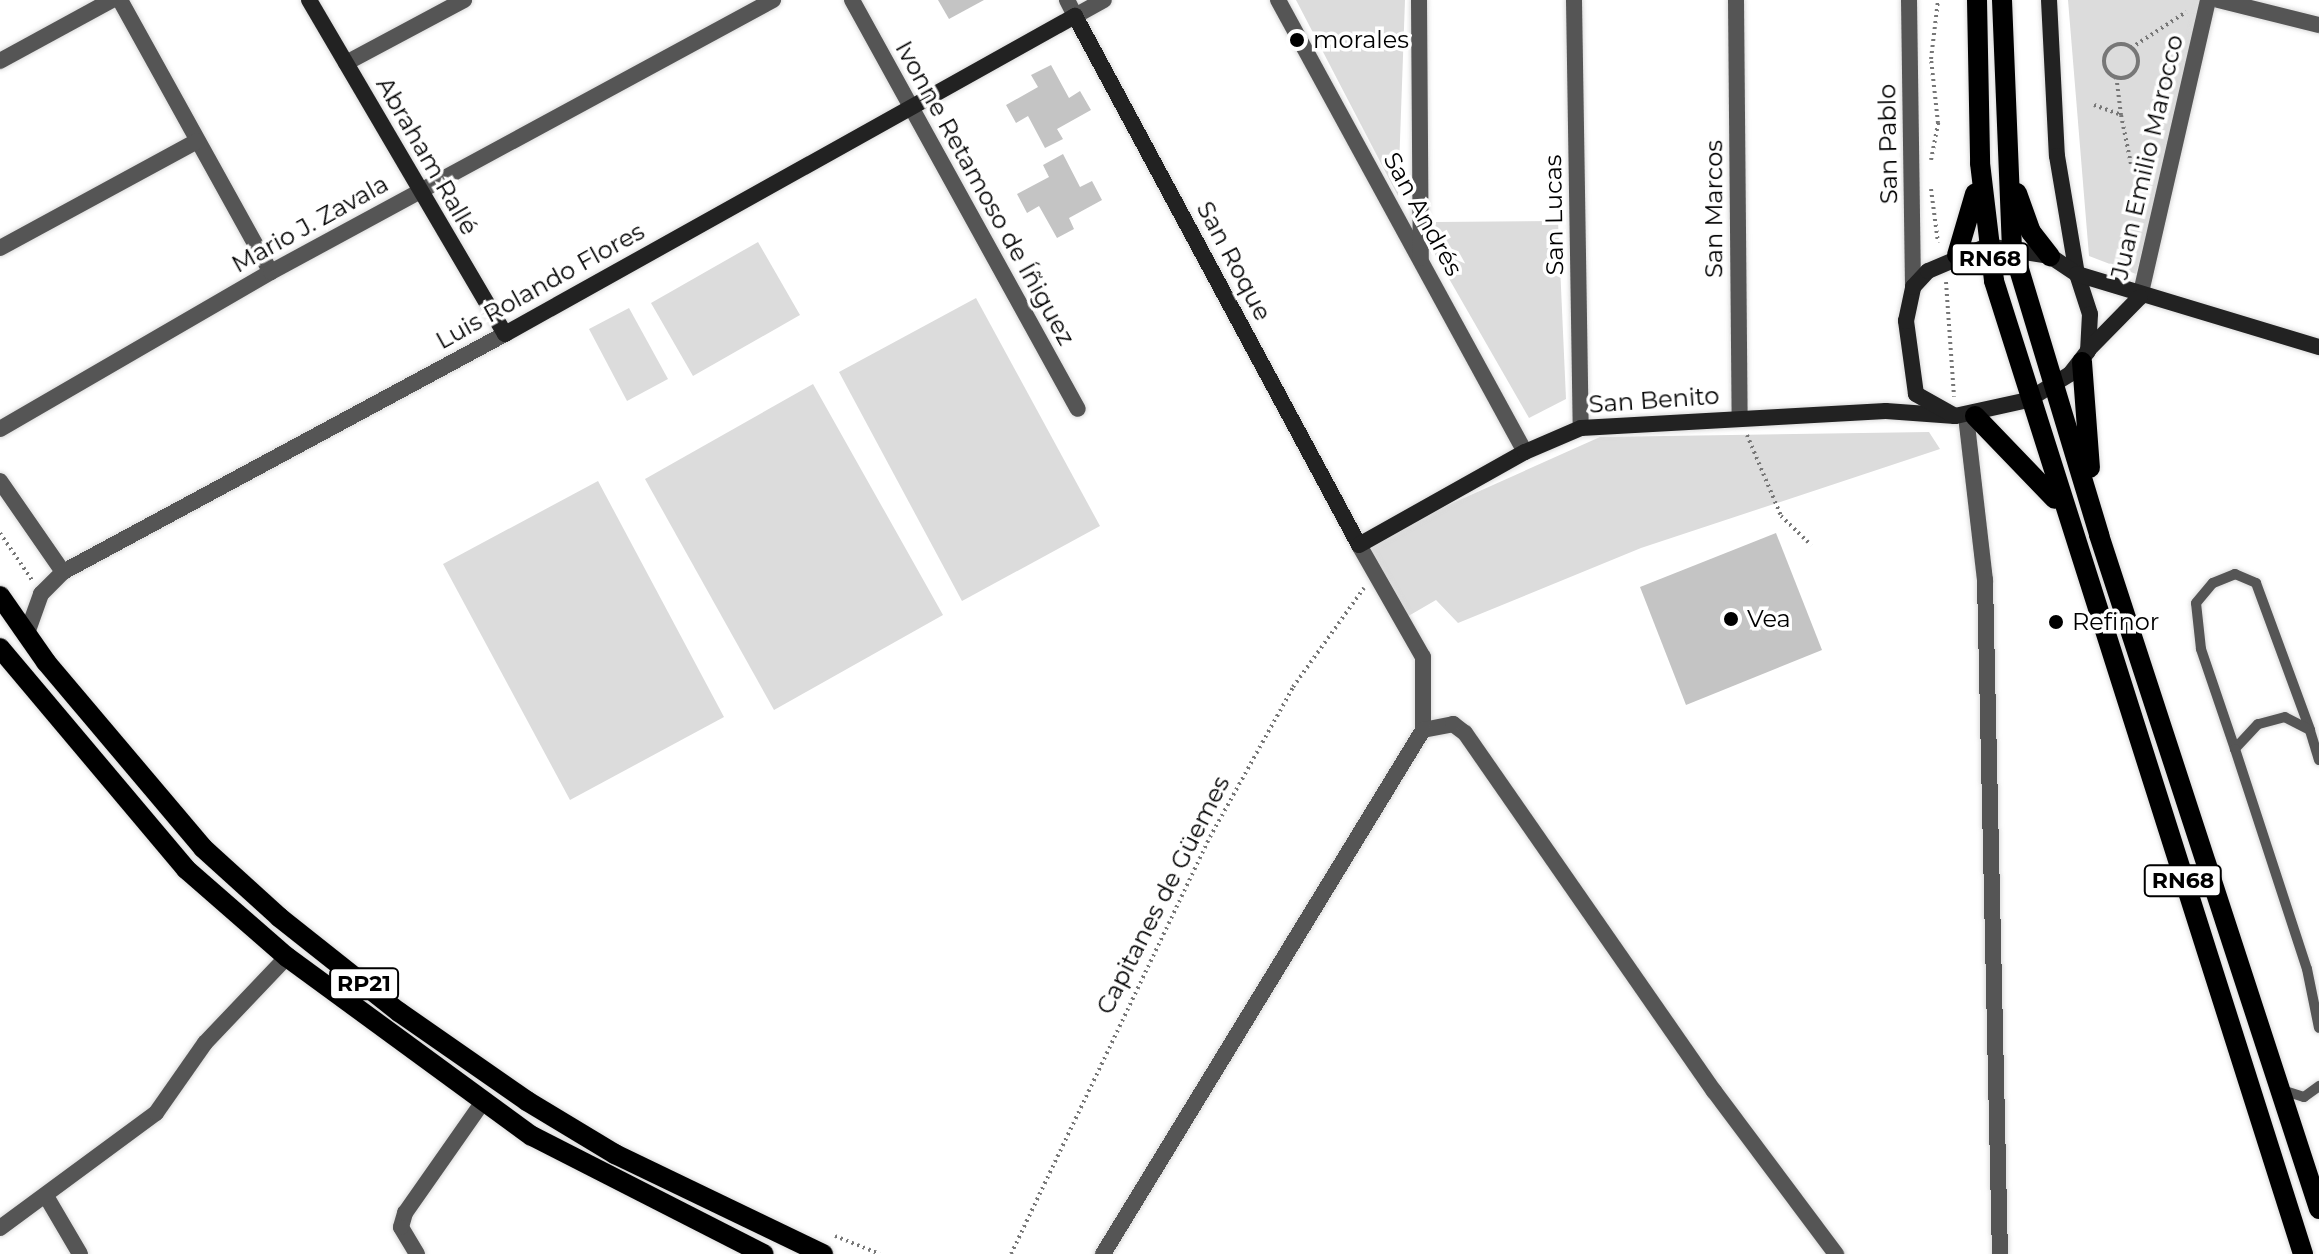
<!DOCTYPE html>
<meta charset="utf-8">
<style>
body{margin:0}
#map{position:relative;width:2319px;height:1254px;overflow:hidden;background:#fff;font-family:Montserrat,sans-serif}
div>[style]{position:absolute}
.green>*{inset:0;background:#dcdcdc}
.building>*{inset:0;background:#c4c4c4}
.path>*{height:4px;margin-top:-2px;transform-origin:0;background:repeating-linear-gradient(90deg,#777 0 2px,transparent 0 6px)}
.path>.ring{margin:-2px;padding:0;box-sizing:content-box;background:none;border:4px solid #777;border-radius:50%}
.roads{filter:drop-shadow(0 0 2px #dbdbdb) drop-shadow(0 0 2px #dbdbdb)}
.lane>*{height:10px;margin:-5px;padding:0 5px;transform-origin:5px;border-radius:5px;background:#555}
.street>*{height:16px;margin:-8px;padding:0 8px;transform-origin:8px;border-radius:8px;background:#555}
.secondary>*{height:16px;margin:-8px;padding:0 8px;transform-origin:8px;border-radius:8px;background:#222}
.primary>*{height:20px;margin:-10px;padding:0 10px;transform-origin:10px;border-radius:10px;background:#000}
.dots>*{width:22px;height:22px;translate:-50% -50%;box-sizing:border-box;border:4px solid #fff;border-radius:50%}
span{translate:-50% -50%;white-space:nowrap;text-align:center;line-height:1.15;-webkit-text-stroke:7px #fff;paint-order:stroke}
.shield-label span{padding:2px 6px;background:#fff;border:2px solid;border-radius:6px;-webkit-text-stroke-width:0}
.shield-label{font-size:22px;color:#000;font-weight:700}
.poi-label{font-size:24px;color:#000}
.left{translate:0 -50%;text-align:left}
.street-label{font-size:24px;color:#000}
</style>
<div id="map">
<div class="green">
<div style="clip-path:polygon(1296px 0,1405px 0,1398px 196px)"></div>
<div style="clip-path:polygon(2068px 0,2208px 0,2136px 274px,2089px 256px)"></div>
<div style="clip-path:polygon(1558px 221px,1566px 399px,1529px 418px,1432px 249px,1436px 222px)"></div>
<div style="clip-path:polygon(758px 242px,800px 315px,693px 376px,651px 303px)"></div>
<div style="clip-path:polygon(976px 298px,1100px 526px,962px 601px,839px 372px)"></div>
<div style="clip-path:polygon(629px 308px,668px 379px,627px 401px,589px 329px)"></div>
<div style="clip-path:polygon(813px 384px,943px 615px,774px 710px,645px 479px)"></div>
<div style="clip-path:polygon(1929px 432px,1940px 449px,1641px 548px,1458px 623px,1436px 600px,1405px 618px,1359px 545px,1600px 437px)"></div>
<div style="clip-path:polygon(598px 481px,724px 717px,570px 800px,443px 564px)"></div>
</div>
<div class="building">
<div style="clip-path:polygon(938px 0,984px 0,949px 19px)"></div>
<div style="clip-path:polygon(1051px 65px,1069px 98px,1080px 91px,1091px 110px,1057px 129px,1063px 139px,1045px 148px,1028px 116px,1016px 123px,1006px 105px,1038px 87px,1031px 75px)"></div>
<div style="clip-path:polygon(1063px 154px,1080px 187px,1092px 181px,1102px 200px,1069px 218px,1074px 229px,1057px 238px,1039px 206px,1027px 213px,1017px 194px,1049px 177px,1043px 165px)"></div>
<div style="clip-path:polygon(1776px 533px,1822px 650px,1686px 705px,1640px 587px)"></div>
</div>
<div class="path">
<div class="ring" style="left:2104px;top:44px;width:30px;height:30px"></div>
<div style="left:2131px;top:48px;width:66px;rotate:-33.2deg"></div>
<div style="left:2094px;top:105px;width:29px;rotate:20deg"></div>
<div style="left:2121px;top:115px;width:38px;rotate:-97deg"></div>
<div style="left:2121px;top:115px;width:50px;rotate:78.5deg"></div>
<div style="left:1931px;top:160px;width:38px;rotate:-79deg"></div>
<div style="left:1938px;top:123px;width:64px;rotate:-96.2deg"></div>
<div style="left:1931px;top:59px;width:59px;rotate:-83.2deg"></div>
<div style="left:1931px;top:189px;width:54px;rotate:82.6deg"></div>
<div style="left:1946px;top:282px;width:115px;rotate:86deg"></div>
<div style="left:1747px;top:435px;width:88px;rotate:67.2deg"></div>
<div style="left:1781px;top:516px;width:42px;rotate:44deg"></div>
<div style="left:0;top:533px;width:57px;rotate:55.8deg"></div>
<div style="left:835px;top:1236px;width:48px;rotate:21.8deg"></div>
<div style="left:1011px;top:1254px;width:462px;rotate:-64.5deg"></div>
<div style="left:1210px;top:837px;width:171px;rotate:-61deg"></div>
<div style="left:1293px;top:687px;width:122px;rotate:-54.4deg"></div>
</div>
<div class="roads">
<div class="lane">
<div style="left:2235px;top:749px;width:106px;rotate:-108.8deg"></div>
<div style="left:2201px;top:649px;width:46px;rotate:-96.2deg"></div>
<div style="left:2196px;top:603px;width:26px;rotate:-50deg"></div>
<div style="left:2213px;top:583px;width:24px;rotate:-22deg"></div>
<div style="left:2235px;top:574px;width:23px;rotate:23deg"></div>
<div style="left:2256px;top:583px;width:157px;rotate:69.8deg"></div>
<div style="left:2319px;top:760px;width:31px;rotate:-107deg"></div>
<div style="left:2310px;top:730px;width:28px;rotate:-153deg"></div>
<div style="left:2285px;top:717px;width:28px;rotate:165deg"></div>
<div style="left:2258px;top:724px;width:34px;rotate:133deg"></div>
<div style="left:2235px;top:749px;width:231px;rotate:71.9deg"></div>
<div style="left:2307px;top:969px;width:60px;rotate:78.5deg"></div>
<div style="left:2282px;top:1090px;width:23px;rotate:18deg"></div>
<div style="left:2304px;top:1097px;width:19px;rotate:-36deg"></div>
</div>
<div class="street">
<div style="left:120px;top:0;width:311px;rotate:61deg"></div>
<div style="left:852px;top:0;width:467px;rotate:61.1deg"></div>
<div style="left:1067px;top:0;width:18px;rotate:63deg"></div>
<div style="left:1075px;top:16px;width:33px;rotate:-29deg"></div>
<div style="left:1278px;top:0;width:515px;rotate:61.35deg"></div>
<div style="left:1419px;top:0;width:258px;rotate:89.6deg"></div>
<div style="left:1574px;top:0;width:428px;rotate:89.1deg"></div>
<div style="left:1736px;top:0;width:418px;rotate:89.5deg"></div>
<div style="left:1909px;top:0;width:287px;rotate:89.2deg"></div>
<div style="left:2218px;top:0;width:104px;rotate:13.9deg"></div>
<div style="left:0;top:61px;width:128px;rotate:-28.6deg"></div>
<div style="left:346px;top:63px;width:134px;rotate:-28.1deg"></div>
<div style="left:0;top:248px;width:224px;rotate:-28.5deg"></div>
<div style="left:2140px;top:297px;width:305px;rotate:-77.1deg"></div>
<div style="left:1966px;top:416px;width:165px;rotate:83.4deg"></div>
<div style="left:1985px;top:580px;width:674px;rotate:88.73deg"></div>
<div style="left:0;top:429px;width:313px;rotate:-30.1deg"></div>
<div style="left:271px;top:272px;width:571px;rotate:-28.45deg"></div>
<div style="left:0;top:481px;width:111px;rotate:55.3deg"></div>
<div style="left:1359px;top:545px;width:129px;rotate:60.3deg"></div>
<div style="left:1423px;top:657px;width:73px;rotate:90deg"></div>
<div style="left:1423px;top:730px;width:31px;rotate:-11deg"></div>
<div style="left:1453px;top:724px;width:15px;rotate:37deg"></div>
<div style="left:1465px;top:733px;width:436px;rotate:55.2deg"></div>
<div style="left:1714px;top:1091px;width:204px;rotate:53.2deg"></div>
<div style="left:26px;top:636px;width:45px;rotate:-70.3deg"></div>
<div style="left:41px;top:594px;width:31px;rotate:-45deg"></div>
<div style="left:63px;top:572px;width:502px;rotate:-28.3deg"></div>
<div style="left:46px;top:1196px;width:67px;rotate:59.6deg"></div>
<div style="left:0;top:1228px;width:194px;rotate:-36.4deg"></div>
<div style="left:156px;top:1113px;width:85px;rotate:-55deg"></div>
<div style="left:205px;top:1043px;width:119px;rotate:-46.4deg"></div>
<div style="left:417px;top:1254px;width:31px;rotate:-121deg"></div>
<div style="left:401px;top:1227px;width:15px;rotate:-74deg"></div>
<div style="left:405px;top:1213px;width:134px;rotate:-55deg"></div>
<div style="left:1103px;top:1254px;width:614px;rotate:-58.59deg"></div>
</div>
<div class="secondary">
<div style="left:309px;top:0;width:387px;rotate:59.6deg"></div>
<div style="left:505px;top:334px;width:653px;rotate:-29.16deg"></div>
<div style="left:1075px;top:16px;width:600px;rotate:61.77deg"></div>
<div style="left:1359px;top:545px;width:190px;rotate:-29.3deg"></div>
<div style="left:1525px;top:452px;width:61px;rotate:-23.2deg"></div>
<div style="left:1581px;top:428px;width:305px;rotate:-3.2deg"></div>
<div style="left:1886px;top:411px;width:69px;rotate:4.1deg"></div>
<div style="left:2049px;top:0;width:156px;rotate:87.1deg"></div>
<div style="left:2057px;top:156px;width:120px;rotate:80.4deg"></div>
<div style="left:1987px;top:246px;width:64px;rotate:9deg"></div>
<div style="left:2050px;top:256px;width:32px;rotate:34deg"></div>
<div style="left:2077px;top:274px;width:42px;rotate:72deg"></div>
<div style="left:2090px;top:314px;width:37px;rotate:93deg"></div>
<div style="left:2088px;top:351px;width:29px;rotate:128deg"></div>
<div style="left:2070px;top:374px;width:49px;rotate:148.2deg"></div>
<div style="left:2028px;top:400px;width:75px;rotate:167.6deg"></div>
<div style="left:1955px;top:416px;width:45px;rotate:-150.6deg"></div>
<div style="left:1916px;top:394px;width:74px;rotate:-97.8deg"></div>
<div style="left:1906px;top:321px;width:35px;rotate:-78deg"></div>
<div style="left:1913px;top:287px;width:22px;rotate:-47deg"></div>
<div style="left:1928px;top:271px;width:64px;rotate:-23deg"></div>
<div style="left:2077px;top:274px;width:253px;rotate:16.8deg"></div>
<div style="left:2088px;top:350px;width:74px;rotate:-45.5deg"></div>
</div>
<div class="primary">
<div style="left:1977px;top:0;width:163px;rotate:88.9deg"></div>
<div style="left:1980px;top:163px;width:119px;rotate:83.2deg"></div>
<div style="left:1994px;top:281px;width:1021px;rotate:72.38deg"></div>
<div style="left:2002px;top:0;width:246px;rotate:87.7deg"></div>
<div style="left:2012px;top:246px;width:302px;rotate:73.2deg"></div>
<div style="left:2099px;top:535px;width:709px;rotate:71.92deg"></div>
<div style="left:2017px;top:193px;width:41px;rotate:70.3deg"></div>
<div style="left:2031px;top:232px;width:31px;rotate:52deg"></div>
<div style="left:1957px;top:255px;width:64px;rotate:-73.6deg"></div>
<div style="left:2082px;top:362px;width:106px;rotate:85.7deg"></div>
<div style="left:1975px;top:416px;width:115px;rotate:46.1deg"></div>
<div style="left:0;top:596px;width:80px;rotate:55.1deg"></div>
<div style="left:46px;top:662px;width:243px;rotate:49.8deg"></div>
<div style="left:203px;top:848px;width:103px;rotate:42.2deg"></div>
<div style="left:279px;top:917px;width:153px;rotate:38.4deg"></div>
<div style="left:399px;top:1012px;width:156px;rotate:34.8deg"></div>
<div style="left:527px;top:1101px;width:103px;rotate:31.1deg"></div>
<div style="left:615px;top:1154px;width:231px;rotate:25.7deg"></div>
<div style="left:0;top:648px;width:289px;rotate:49.9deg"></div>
<div style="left:186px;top:869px;width:134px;rotate:41.1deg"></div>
<div style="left:287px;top:957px;width:303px;rotate:36.2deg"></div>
<div style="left:532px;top:1136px;width:260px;rotate:27deg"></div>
</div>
</div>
<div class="dots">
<div style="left:1297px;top:40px;background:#000"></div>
<div style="left:1731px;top:619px;background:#000"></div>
<div style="left:2056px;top:622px;background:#000"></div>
</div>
<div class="shield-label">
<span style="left:1990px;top:259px">RN68</span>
<span style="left:2183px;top:881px">RN68</span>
<span style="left:364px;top:984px">RP21</span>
</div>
<div class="poi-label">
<span class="left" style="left:1313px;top:40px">morales</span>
<span class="left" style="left:1747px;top:619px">Vea</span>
<span class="left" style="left:2072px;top:622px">Refinor</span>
</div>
<div class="street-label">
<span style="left:1888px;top:144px;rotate:-91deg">San Pablo</span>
<span style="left:427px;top:156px;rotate:60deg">Abraham Rallé</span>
<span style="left:2147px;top:157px;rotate:-77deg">Juan Emilio Marocco</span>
<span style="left:985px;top:193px;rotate:61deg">Ivonne Retamoso de Íñiguez</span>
<span style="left:1714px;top:209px;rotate:-90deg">San Marcos</span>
<span style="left:1423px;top:214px;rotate:61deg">San Andrés</span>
<span style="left:1554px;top:215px;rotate:-91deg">San Lucas</span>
<span style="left:310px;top:224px;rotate:-29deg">Mario J. Zavala</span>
<span style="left:1234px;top:261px;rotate:62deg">San Roque</span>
<span style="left:540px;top:286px;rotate:-29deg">Luis Rolando Flores</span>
<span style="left:1654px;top:400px;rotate:-4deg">San Benito</span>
<span style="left:1163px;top:895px;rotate:-63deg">Capitanes de Güemes</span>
</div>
</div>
